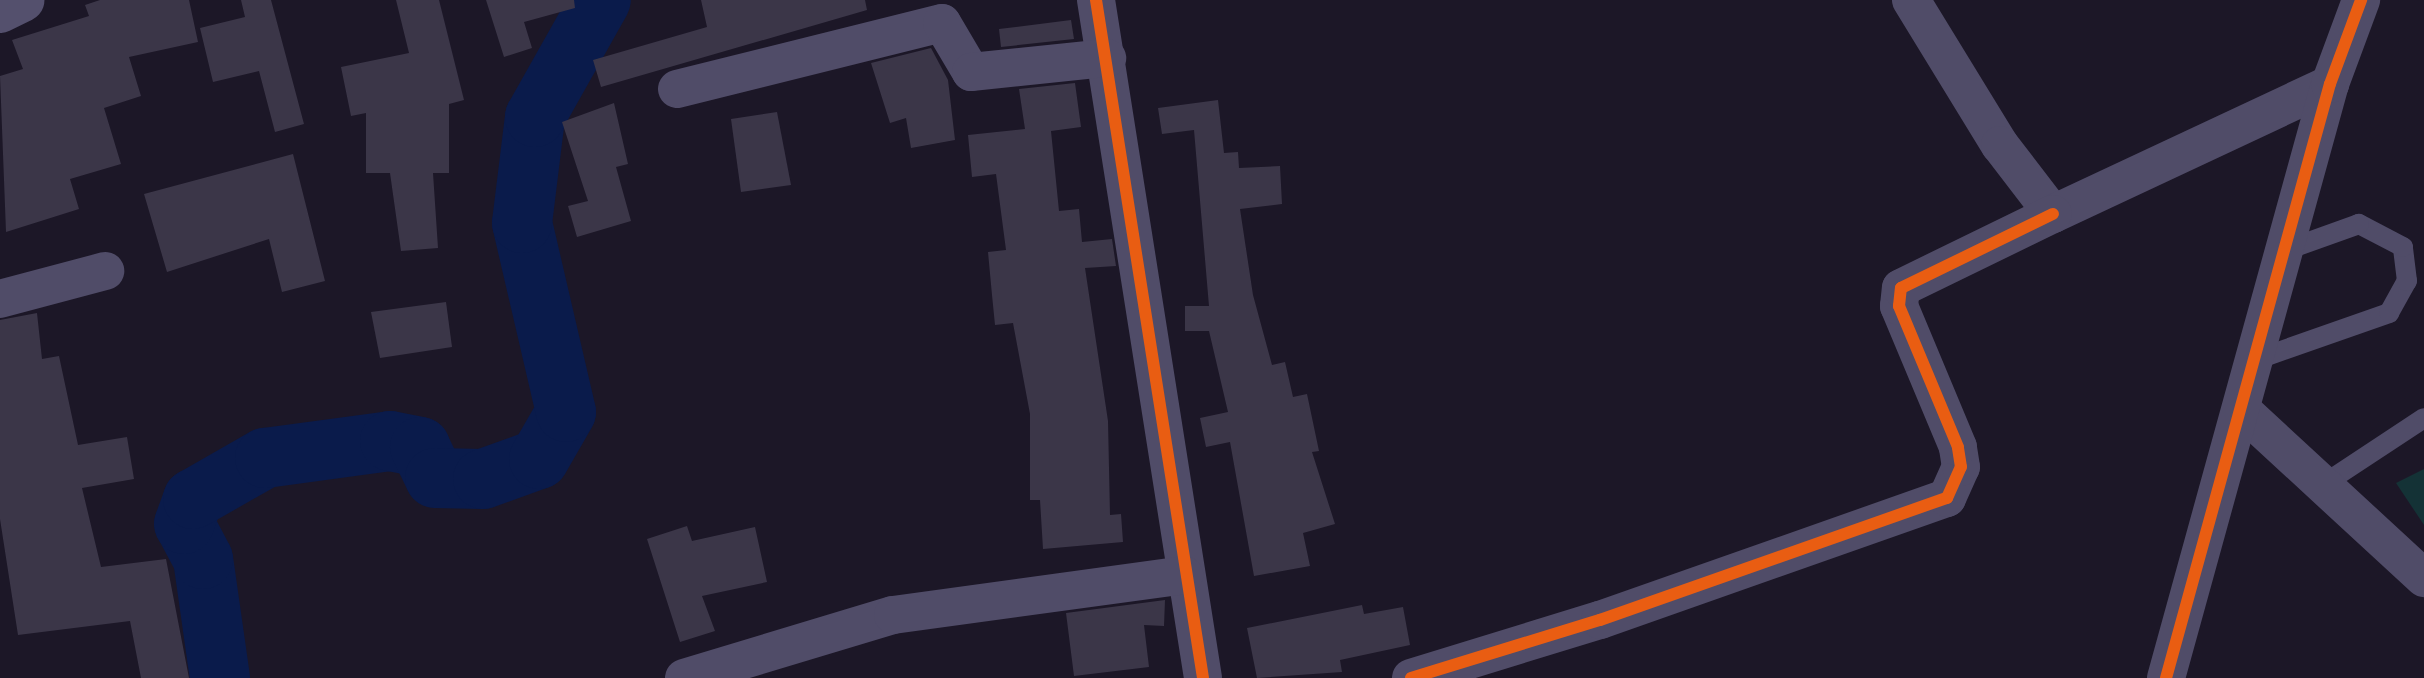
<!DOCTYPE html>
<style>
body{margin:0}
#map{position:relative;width:2424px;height:678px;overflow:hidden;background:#1c1727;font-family:Montserrat,sans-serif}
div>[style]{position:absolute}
.green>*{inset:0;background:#143236}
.river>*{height:60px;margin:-30px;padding:0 30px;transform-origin:30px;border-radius:30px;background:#0a1b4b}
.building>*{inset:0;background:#3b3648}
.lane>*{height:20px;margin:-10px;padding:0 10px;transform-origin:10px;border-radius:10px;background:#504c68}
.street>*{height:38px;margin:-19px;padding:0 19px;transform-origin:19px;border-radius:19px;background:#504c68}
.secondary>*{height:44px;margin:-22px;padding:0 22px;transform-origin:22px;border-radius:22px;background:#54506d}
.cycleway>*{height:12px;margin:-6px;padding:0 6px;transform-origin:6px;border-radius:6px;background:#e95d12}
span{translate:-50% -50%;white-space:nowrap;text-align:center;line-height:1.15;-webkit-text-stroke:8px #18102e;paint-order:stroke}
</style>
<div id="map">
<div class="green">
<div style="clip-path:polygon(2424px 469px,2424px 525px,2396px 483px)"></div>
</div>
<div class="river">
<div style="left:220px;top:678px;width:120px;rotate:-98.1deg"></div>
<div style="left:203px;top:559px;width:40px;rotate:-118deg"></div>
<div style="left:184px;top:524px;width:27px;rotate:-70deg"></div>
<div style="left:193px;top:499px;width:83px;rotate:-29.7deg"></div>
<div style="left:265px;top:458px;width:126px;rotate:-7.7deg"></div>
<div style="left:390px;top:441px;width:31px;rotate:11deg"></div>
<div style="left:420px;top:447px;width:34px;rotate:64deg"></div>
<div style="left:435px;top:478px;width:48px;rotate:1.2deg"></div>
<div style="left:483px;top:479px;width:59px;rotate:-19.7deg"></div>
<div style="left:539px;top:459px;width:54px;rotate:-60.1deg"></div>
<div style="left:566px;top:412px;width:194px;rotate:-103.1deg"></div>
<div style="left:522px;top:223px;width:107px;rotate:-83deg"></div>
<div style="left:535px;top:117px;width:134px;rotate:-60.6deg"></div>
</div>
<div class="building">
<div style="clip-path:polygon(100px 0,189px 0,198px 42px,129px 57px,141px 96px,104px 108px,121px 164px,70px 179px,79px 209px,6px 232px,0 76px,23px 69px,12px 40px,89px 16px,85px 5px)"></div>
<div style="clip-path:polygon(241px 0,271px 0,304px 124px,275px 132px,259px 71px,213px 82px,200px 28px,245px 17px)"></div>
<div style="clip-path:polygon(396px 0,439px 0,464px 100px,449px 104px,449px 173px,433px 173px,438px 248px,401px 251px,390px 173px,366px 173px,366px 113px,351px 116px,341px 67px,409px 53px)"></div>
<div style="clip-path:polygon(486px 0,574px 0,575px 8px,524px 22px,532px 48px,504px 57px)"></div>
<div style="clip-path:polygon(701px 0,865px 0,867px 10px,601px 87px,593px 60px,707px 27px)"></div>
<div style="clip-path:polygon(1071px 20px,1074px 39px,1001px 47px,999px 29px)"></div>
<div style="clip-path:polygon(931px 48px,948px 80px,955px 140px,911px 148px,906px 118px,890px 123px,871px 63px)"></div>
<div style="clip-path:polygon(1075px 83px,1081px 127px,1051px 131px,1059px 211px,1079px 209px,1082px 242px,1112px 239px,1116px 266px,1085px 268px,1108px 421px,1110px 515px,1121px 514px,1123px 542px,1043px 549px,1040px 500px,1030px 500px,1030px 414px,1013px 323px,995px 325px,992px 295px,988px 252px,1006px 250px,996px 174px,972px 177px,968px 135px,1025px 129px,1019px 89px)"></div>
<div style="clip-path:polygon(1218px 100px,1224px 153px,1238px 152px,1239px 168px,1280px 166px,1282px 204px,1240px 209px,1253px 295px,1272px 365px,1285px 362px,1293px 397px,1307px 394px,1319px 451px,1312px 452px,1335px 524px,1303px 533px,1310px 566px,1254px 576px,1230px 442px,1206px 447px,1200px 418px,1228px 412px,1209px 331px,1185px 331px,1185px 306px,1209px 306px,1194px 130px,1162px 134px,1158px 108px)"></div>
<div style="clip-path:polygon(614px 103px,628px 164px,616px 167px,631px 221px,577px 237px,568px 206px,588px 201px,562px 122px)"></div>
<div style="clip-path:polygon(777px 112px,791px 185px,741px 192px,731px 119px)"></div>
<div style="clip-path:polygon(293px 154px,325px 281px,282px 292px,269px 239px,167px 272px,144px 194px)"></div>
<div style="clip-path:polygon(446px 302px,452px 347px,380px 358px,371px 312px)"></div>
<div style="clip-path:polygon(37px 313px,42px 359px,59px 356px,78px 445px,127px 437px,134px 479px,82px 488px,101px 567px,166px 559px,189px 678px,141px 678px,130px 621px,18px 635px,0 519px,0 320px)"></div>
<div style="clip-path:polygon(687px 526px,692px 541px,755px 527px,767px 582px,702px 596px,715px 631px,680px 642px,647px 539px)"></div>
<div style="clip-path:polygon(1165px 600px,1164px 626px,1144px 625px,1149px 667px,1074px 676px,1066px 613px)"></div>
<div style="clip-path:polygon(1362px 605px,1364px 614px,1403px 607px,1410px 645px,1340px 660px,1342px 672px,1257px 678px,1247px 628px)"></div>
</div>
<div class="lane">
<div style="left:2258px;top:359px;width:139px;rotate:-19.3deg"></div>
<div style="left:2389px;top:313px;width:37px;rotate:-61deg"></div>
<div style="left:2407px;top:281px;width:34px;rotate:-97deg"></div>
<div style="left:2403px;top:247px;width:50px;rotate:-152.4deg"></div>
<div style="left:2359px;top:224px;width:74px;rotate:160.3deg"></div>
<div style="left:2327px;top:482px;width:116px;rotate:-33.4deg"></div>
</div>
<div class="street">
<div style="left:1096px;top:0;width:686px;rotate:81.03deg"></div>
<div style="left:1911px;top:0;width:170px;rotate:58.5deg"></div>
<div style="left:2000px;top:145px;width:87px;rotate:52.5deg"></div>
<div style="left:2053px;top:214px;width:306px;rotate:-25.1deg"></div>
<div style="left:677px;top:89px;width:273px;rotate:-14deg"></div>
<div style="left:942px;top:23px;width:57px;rotate:59.4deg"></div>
<div style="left:971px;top:72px;width:137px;rotate:-5.9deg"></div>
<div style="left:0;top:299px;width:109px;rotate:-14.9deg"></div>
<div style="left:2244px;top:412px;width:245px;rotate:42.7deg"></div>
<div style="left:684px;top:678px;width:218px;rotate:-16.8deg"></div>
<div style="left:893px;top:615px;width:294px;rotate:-7.8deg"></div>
<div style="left:1411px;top:678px;width:198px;rotate:-17.1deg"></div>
<div style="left:1600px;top:620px;width:368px;rotate:-19.4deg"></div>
<div style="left:1947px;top:498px;width:34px;rotate:-66deg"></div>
<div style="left:1961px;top:467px;width:20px;rotate:-99deg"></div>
<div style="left:1958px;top:447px;width:153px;rotate:-112.7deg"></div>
<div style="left:1899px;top:306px;width:18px;rotate:-84deg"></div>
<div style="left:1901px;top:288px;width:169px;rotate:-26deg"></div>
<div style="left:2166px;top:678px;width:616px;rotate:-74.57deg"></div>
<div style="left:2330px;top:84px;width:90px;rotate:-69.7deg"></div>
</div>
<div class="secondary">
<div style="left:0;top:11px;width:25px;rotate:-26deg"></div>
</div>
<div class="cycleway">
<div style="left:1096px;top:0;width:686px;rotate:81.03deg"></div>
<div style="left:1411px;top:678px;width:198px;rotate:-17.1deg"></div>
<div style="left:1600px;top:620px;width:368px;rotate:-19.4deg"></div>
<div style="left:1947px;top:498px;width:34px;rotate:-66deg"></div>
<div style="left:1961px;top:467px;width:20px;rotate:-99deg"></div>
<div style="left:1958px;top:447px;width:153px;rotate:-112.7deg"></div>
<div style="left:1899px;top:306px;width:18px;rotate:-84deg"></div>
<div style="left:1901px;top:288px;width:169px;rotate:-26deg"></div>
<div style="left:2166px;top:678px;width:616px;rotate:-74.57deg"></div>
<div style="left:2330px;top:84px;width:90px;rotate:-69.7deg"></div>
</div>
</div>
